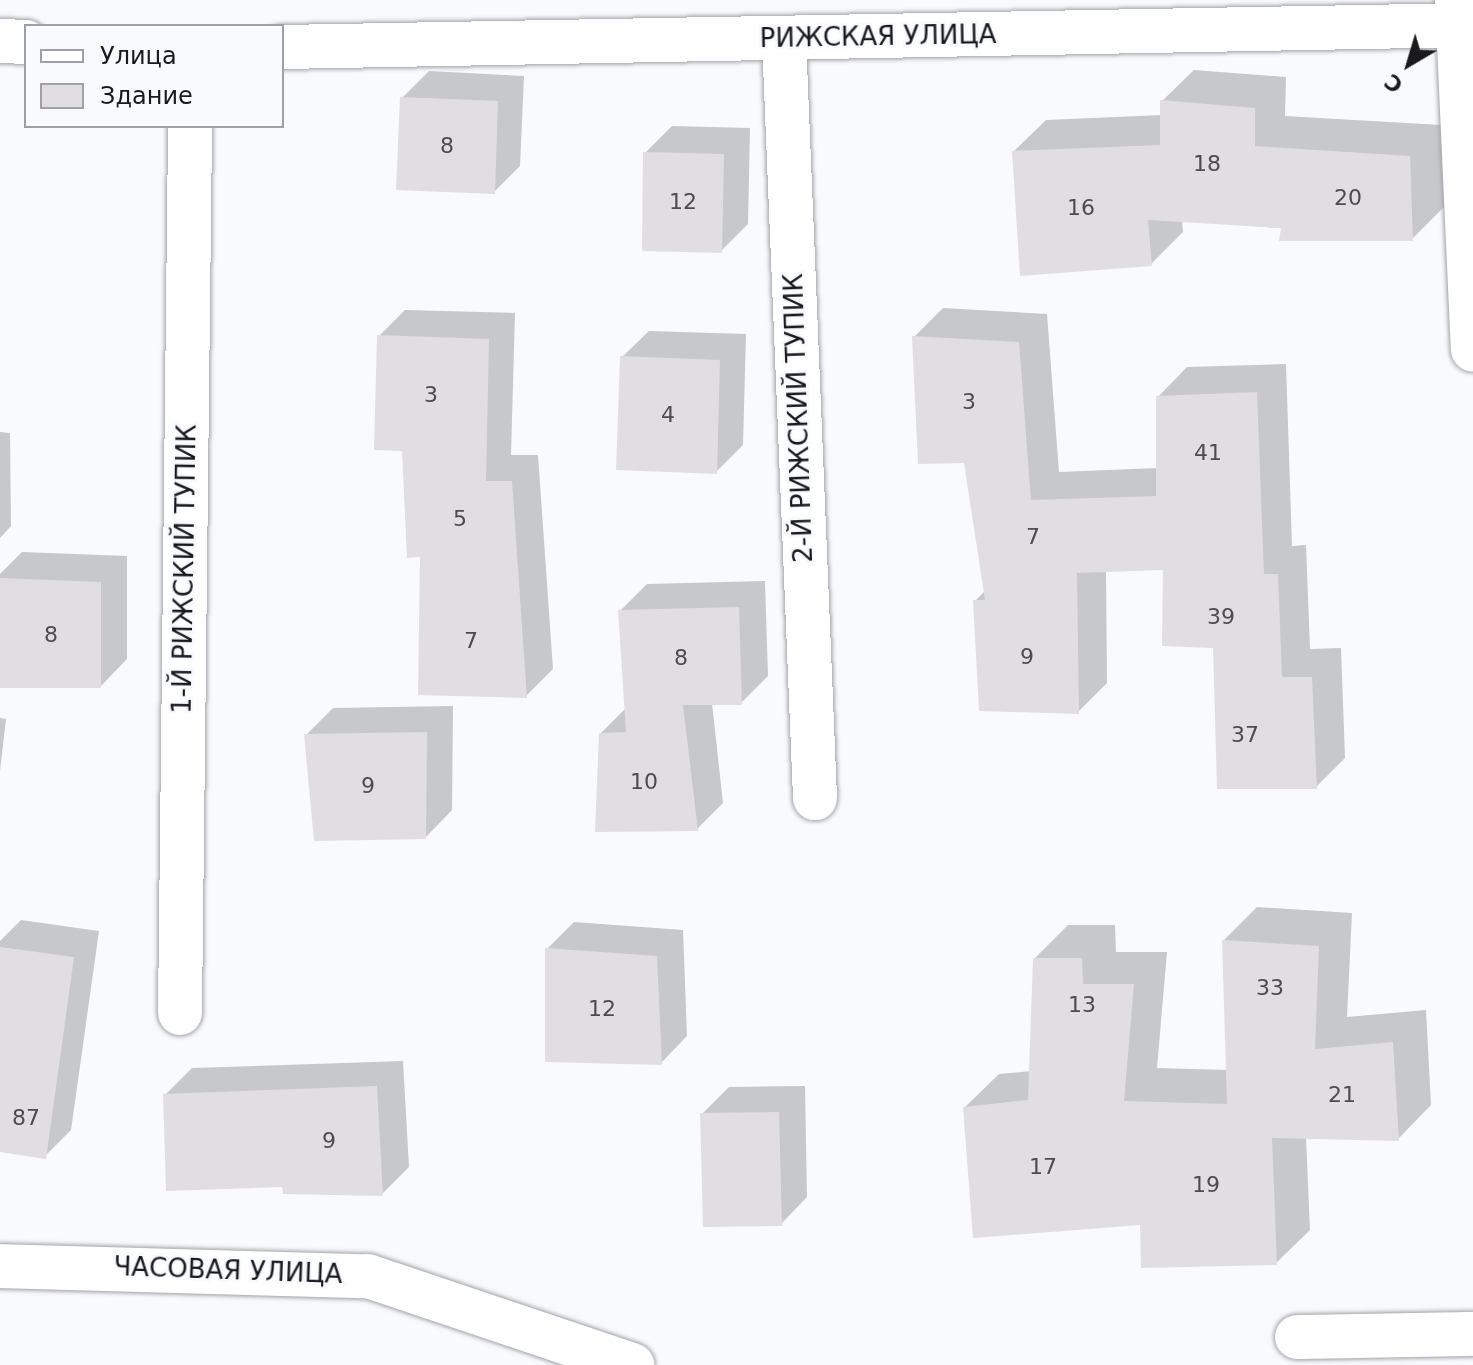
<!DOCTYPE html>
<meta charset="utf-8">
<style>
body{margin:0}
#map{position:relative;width:1473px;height:1365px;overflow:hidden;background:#f8fafe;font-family:"DejaVu Sans",sans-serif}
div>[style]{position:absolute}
.shadow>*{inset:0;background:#0003}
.building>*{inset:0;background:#e1dee3}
.roads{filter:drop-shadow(0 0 2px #a2a4a8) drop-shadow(0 0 2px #a2a4a8)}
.street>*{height:44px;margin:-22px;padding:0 22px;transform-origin:22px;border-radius:22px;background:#fff}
span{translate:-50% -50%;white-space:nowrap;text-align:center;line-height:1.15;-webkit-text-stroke:6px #f8fafe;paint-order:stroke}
.number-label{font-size:22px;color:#4c4b4e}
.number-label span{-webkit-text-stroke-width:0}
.street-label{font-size:26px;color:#1a1a1c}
.legend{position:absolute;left:24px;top:24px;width:260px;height:104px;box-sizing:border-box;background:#f8fafe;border:2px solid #9fa0a4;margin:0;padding:10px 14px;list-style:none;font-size:24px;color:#1a1a1c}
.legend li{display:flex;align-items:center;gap:16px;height:40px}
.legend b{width:40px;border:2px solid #9fa0a4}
.north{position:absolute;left:1369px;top:24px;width:80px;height:80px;-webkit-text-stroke:6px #f8fafe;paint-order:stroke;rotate:218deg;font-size:22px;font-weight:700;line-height:32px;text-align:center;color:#1a1a1c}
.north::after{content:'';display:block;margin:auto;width:28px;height:36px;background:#1a1a1c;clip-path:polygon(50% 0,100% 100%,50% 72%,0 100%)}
</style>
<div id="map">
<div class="shadow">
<div style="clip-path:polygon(1194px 70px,1286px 77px,1285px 116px,1441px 125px,1444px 207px,1412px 239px,1182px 220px,1183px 232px,1151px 264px,1014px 151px,1046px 120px,1162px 115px,1162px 101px)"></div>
<div style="clip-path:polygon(429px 71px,524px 76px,520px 166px,494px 192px,402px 98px)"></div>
<div style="clip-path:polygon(672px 126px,750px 128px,748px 224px,721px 251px,645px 153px)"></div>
<div style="clip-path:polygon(943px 308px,1047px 314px,1059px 472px,1158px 468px,1158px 397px,1187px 367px,1286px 364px,1292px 546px,1306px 545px,1310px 649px,1341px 648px,1345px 758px,1316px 787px,1165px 568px,1106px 570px,1107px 683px,1078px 712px,975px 601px,986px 590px,966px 461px,914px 337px)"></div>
<div style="clip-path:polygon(405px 310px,515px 313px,511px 455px,538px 455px,553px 669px,526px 696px,422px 555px,379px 336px)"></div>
<div style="clip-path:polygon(649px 331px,746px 334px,743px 445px,716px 472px,622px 357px)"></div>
<div style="clip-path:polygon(0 432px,10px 433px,11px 526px,0 538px)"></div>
<div style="clip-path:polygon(22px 552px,127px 556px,127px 659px,101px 686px,0 686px,0 574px)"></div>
<div style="clip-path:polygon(765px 581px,768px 676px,741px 703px,712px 703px,723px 803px,697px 829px,600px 734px,626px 708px,620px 611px,647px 584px)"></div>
<div style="clip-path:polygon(453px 706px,452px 810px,426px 837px,306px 735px,333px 708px)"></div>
<div style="clip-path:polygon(0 718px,6px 719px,0 771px)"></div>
<div style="clip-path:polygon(1257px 907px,1352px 913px,1347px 1017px,1426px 1010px,1431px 1105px,1398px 1139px,1306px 1137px,1310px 1230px,1276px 1263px,1142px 1223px,965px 1107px,999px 1074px,1031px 1071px,1035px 958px,1068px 925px,1115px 925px,1116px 952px,1167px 952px,1157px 1068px,1228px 1070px,1224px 940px)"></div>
<div style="clip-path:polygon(21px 920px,99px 931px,71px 1130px,45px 1156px,0 1150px,0 941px)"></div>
<div style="clip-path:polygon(574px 922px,683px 930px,687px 1036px,661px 1063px,547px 949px)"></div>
<div style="clip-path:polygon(403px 1061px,409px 1167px,382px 1194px,284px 1185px,165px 1095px,192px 1068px)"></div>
<div style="clip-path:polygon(805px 1086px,807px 1197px,781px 1224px,702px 1114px,729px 1087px)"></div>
</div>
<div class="building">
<div style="clip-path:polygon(400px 97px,498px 101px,495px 194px,396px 190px)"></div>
<div style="clip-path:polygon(1160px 100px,1255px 108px,1255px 146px,1410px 156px,1413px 241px,1279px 241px,1281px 228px,1148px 220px,1152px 266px,1020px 276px,1012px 151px,1160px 145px)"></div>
<div style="clip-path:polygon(643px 152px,724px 154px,722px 253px,642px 251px)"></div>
<div style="clip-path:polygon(377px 335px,489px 339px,486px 481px,512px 481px,527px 698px,418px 695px,420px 557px,407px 558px,402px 451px,374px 450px)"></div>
<div style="clip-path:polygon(912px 336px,1019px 342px,1031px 500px,1156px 496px,1156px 396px,1257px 392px,1264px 574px,1278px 574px,1282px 677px,1312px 677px,1317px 789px,1217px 789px,1213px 648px,1162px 646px,1163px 570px,1077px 573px,1079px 714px,979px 711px,973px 600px,985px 600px,964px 463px,918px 464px)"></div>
<div style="clip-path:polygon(620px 356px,720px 360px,717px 474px,616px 470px)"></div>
<div style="clip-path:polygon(0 578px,101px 582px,101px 688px,0 688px)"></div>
<div style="clip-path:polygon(739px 607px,742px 705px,683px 705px,698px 831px,595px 832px,599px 733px,626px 732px,618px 610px)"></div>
<div style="clip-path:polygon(427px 732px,426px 839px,314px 841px,304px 734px)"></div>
<div style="clip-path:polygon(1222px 940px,1319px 946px,1315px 1049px,1393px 1042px,1399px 1141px,1272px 1138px,1277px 1265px,1141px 1268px,1140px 1225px,973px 1238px,963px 1107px,1028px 1100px,1033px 958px,1082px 958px,1083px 984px,1134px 984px,1124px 1101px,1227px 1104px)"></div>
<div style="clip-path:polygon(0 947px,74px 957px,46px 1159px,0 1152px)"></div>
<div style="clip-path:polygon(545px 948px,657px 956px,662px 1065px,545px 1062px)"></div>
<div style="clip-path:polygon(377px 1086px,383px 1196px,283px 1194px,282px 1187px,166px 1191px,163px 1094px)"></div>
<div style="clip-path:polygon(779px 1112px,782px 1226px,703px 1227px,700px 1113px)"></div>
</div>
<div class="roads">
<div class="street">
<div style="left:1457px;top:0;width:350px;rotate:87.4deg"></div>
<div style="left:784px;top:39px;width:760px;rotate:87.66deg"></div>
<div style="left:0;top:41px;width:26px;rotate:2deg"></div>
<div style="left:282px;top:47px;width:1191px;rotate:-1.06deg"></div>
<div style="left:180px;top:1013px;width:887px;rotate:-89.35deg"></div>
<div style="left:0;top:1266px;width:368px;rotate:1.6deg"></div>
<div style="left:368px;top:1276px;width:279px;rotate:18.6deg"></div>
<div style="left:1297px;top:1337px;width:176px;rotate:-1deg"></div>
</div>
</div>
<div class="number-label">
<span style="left:447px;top:146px">8</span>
<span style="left:1207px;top:164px">18</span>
<span style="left:1348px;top:198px">20</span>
<span style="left:683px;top:202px">12</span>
<span style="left:1081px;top:208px">16</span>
<span style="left:431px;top:395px">3</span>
<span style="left:969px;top:402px">3</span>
<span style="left:668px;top:415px">4</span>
<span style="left:1208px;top:453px">41</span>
<span style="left:460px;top:519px">5</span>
<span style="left:1033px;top:537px">7</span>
<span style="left:1221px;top:617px">39</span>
<span style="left:51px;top:635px">8</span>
<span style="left:471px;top:641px">7</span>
<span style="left:1027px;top:657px">9</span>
<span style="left:681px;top:658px">8</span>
<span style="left:1245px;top:735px">37</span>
<span style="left:644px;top:782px">10</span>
<span style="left:368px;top:786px">9</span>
<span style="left:1270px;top:988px">33</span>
<span style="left:1082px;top:1005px">13</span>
<span style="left:602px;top:1009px">12</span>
<span style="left:1342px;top:1095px">21</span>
<span style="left:26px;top:1118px">87</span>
<span style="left:329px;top:1141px">9</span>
<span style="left:1043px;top:1167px">17</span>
<span style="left:1206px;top:1185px">19</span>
</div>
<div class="street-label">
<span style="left:878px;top:37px;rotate:-1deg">РИЖСКАЯ УЛИЦА</span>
<span style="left:799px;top:418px;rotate:-92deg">2-Й РИЖСКИЙ ТУПИК</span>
<span style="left:185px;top:569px;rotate:-89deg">1-Й РИЖСКИЙ ТУПИК</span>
<span style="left:228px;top:1271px;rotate:2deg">ЧАСОВАЯ УЛИЦА</span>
</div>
<ul class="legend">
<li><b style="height:10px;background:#fff"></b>Улица</li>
<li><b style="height:22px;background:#e1dee3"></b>Здание</li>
</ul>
<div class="north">С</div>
</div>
